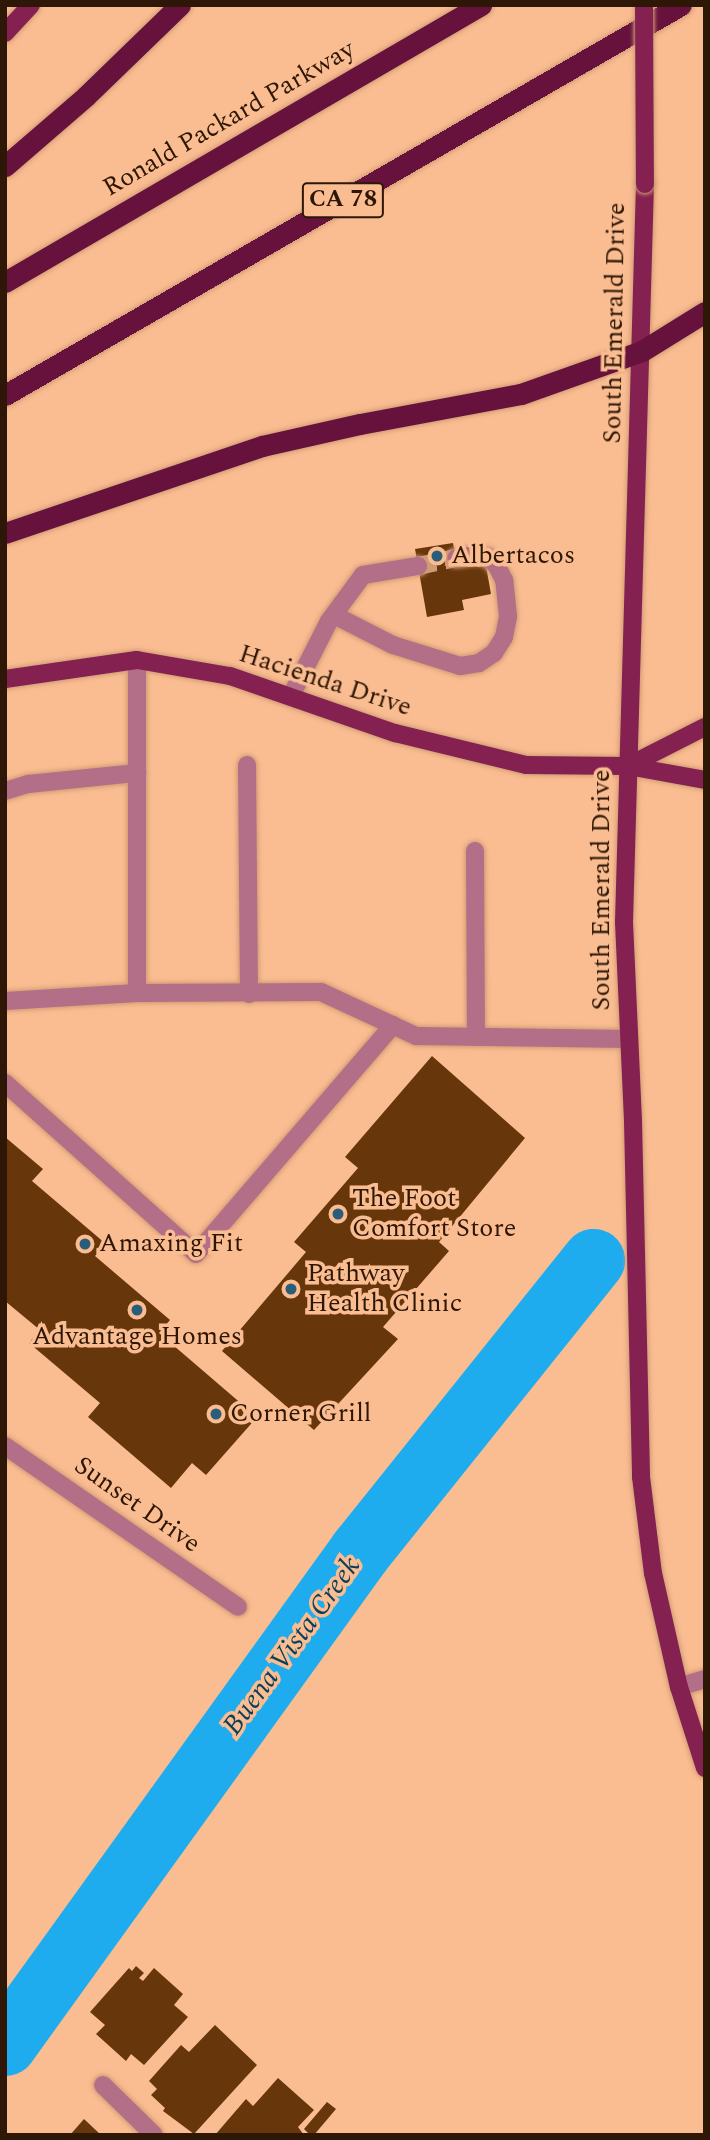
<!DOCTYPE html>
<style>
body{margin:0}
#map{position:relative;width:710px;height:2140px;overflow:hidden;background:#fabc91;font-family:Spectral,serif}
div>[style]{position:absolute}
.river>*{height:63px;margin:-31.5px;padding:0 31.5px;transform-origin:31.5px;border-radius:31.5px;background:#1facee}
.building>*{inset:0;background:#67360b}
.minor-tunnel>*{height:18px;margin-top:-9px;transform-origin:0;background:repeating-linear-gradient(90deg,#d19b75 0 18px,transparent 0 27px)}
.roads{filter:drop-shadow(0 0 2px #d19b75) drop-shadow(0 0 2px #d19b75)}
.minor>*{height:18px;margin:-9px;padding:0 9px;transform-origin:9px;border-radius:9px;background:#b36e88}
.major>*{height:18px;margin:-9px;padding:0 9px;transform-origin:9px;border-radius:9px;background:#842150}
.highway>*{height:21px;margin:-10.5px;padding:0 10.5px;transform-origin:10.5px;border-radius:10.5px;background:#67123c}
.bridges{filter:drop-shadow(0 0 2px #d19b75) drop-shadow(0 0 2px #d19b75)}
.major-bridge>*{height:18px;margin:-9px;padding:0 9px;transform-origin:9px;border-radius:9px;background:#842150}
.dots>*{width:19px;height:19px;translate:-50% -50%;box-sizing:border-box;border:4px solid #fabc91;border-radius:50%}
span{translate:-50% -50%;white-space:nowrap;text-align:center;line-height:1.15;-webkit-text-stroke:7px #fabc91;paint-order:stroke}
.shield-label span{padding:2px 5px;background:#fabc91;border:2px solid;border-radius:5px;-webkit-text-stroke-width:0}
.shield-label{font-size:24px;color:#2e1706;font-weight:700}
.street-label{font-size:26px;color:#2e1706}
.poi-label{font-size:26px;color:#2e1706}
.left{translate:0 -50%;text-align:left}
.water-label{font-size:28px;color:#083f5a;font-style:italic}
.frame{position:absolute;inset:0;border:7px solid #2e1706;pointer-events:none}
</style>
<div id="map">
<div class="river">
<div style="left:5px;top:2044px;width:608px;rotate:-54.24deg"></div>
<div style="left:360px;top:1551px;width:373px;rotate:-51.3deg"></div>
</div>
<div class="building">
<div style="clip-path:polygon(453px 543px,457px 565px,485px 560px,491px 594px,462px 600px,464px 610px,427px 617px,415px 549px)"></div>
<div style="clip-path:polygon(432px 1056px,525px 1138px,439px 1242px,449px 1251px,383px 1327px,398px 1339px,314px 1430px,222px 1351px,306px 1252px,294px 1242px,358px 1168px,345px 1157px)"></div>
<div style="clip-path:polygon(5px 1137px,43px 1169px,32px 1181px,106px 1244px,95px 1256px,170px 1320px,159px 1333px,257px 1417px,206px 1475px,192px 1463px,171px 1488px,88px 1417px,100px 1403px,29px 1343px,40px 1330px,5px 1301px)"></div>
<div style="clip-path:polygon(136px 1966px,144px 1973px,139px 1978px,143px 1981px,154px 1968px,183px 1994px,174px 2005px,188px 2017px,144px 2065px,131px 2054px,126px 2061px,96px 2034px,105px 2025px,90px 2012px,129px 1968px,132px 1971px)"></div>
<div style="clip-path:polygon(215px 2025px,257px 2065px,194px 2134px,163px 2111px,165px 2108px,151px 2095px,157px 2089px,149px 2081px,181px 2045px,189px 2052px)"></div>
<div style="clip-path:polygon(278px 2078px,314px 2110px,298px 2127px,304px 2135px,215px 2135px,246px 2099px,253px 2106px)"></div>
<div style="clip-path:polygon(327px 2102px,336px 2109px,314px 2135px,310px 2135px,304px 2129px)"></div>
<div style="clip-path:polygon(84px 2119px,101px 2135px,70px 2135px)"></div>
</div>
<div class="minor-tunnel">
<div style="left:418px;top:566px;width:39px;rotate:-12deg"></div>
</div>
<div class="roads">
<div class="minor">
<div style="left:334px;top:615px;width:66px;rotate:27deg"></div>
<div style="left:393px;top:645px;width:70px;rotate:17.4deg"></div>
<div style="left:460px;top:666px;width:19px;rotate:-9deg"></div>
<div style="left:479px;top:663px;width:18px;rotate:-34deg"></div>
<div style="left:494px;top:653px;width:19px;rotate:-58deg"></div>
<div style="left:504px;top:637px;width:21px;rotate:-79deg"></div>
<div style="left:508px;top:616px;width:36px;rotate:-96deg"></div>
<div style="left:504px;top:580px;width:16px;rotate:-117deg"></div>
<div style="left:497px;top:566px;width:13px;rotate:-135deg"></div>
<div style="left:488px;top:557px;width:13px;rotate:-171deg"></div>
<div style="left:475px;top:555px;width:19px;rotate:171deg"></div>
<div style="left:291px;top:696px;width:84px;rotate:-63.1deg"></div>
<div style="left:329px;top:621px;width:57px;rotate:-53.5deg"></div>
<div style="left:363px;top:575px;width:56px;rotate:-9.3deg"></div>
<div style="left:247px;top:765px;width:229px;rotate:89.5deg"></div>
<div style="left:5px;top:791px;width:24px;rotate:-17deg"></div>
<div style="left:28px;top:784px;width:110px;rotate:-5.8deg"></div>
<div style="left:475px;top:851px;width:186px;rotate:89.7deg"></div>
<div style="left:137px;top:993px;width:333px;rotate:-90deg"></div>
<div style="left:5px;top:1001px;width:132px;rotate:-3.5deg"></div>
<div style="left:137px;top:993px;width:184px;rotate:-0.3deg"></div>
<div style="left:321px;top:992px;width:105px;rotate:24.9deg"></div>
<div style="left:416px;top:1036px;width:213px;rotate:0.8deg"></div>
<div style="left:5px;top:1083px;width:256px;rotate:41.8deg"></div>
<div style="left:196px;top:1254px;width:302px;rotate:-49.3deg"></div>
<div style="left:5px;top:1446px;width:283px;rotate:34.6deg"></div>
<div style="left:679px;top:1687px;width:27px;rotate:-17deg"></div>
<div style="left:103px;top:2085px;width:71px;rotate:44.4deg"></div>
</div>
<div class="major">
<div style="left:5px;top:33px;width:38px;rotate:-47deg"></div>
<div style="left:645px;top:184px;width:738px;rotate:91.63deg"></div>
<div style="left:624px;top:922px;width:199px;rotate:87.4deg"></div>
<div style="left:633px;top:1121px;width:356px;rotate:88.7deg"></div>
<div style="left:641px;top:1477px;width:97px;rotate:82.9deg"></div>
<div style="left:653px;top:1573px;width:117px;rotate:77.2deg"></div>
<div style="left:679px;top:1687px;width:85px;rotate:72.2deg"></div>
<div style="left:5px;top:679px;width:133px;rotate:-8.2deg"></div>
<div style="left:137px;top:660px;width:94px;rotate:9.8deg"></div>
<div style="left:230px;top:676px;width:175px;rotate:19.1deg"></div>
<div style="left:395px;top:733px;width:135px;rotate:13.7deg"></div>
<div style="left:526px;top:765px;width:102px;rotate:0.6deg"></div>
<div style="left:628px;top:766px;width:78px;rotate:10.3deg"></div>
<div style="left:628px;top:766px;width:86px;rotate:-26.9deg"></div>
</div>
<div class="highway">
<div style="left:5px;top:166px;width:107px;rotate:-40.8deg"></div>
<div style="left:86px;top:96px;width:131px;rotate:-44.1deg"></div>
<div style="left:5px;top:282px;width:551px;rotate:-30.2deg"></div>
<div style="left:5px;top:395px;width:780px;rotate:-29.98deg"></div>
<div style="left:5px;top:533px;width:271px;rotate:-18.7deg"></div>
<div style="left:262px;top:446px;width:100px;rotate:-12.7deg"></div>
<div style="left:360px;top:424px;width:164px;rotate:-10.6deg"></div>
<div style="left:521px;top:394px;width:128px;rotate:-19.6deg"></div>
<div style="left:642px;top:351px;width:74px;rotate:-31.8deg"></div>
</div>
</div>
<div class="bridges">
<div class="major-bridge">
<div style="left:644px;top:5px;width:179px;rotate:89.7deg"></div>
</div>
</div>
<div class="dots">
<div style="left:437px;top:556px;background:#2a5d79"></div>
<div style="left:338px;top:1214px;background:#2a5d79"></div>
<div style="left:85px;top:1244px;background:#2a5d79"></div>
<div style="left:291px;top:1289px;background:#2a5d79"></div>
<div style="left:137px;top:1310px;background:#2a5d79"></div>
<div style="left:216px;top:1414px;background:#2a5d79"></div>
</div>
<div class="shield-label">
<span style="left:343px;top:200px">CA 78</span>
</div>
<div class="street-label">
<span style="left:229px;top:119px;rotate:-30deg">Ronald Packard Parkway</span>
<span style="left:615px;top:323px;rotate:-89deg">South Emerald Drive</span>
<span style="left:325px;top:681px;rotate:18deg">Hacienda Drive</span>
<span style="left:602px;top:890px;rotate:-90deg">South Emerald Drive</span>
<span style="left:137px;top:1505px;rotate:35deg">Sunset Drive</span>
</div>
<div class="poi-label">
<span class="left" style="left:451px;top:556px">Albertacos</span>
<span class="left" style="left:352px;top:1214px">The Foot<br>Comfort Store</span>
<span class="left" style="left:99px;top:1244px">Amaxing Fit</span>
<span class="left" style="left:307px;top:1289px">Pathway<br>Health Clinic</span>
<span style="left:137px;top:1337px">Advantage Homes</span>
<span class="left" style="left:230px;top:1414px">Corner Grill</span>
</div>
<div class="water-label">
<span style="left:292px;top:1646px;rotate:-54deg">Buena Vista Creek</span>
</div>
<div class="frame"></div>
</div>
